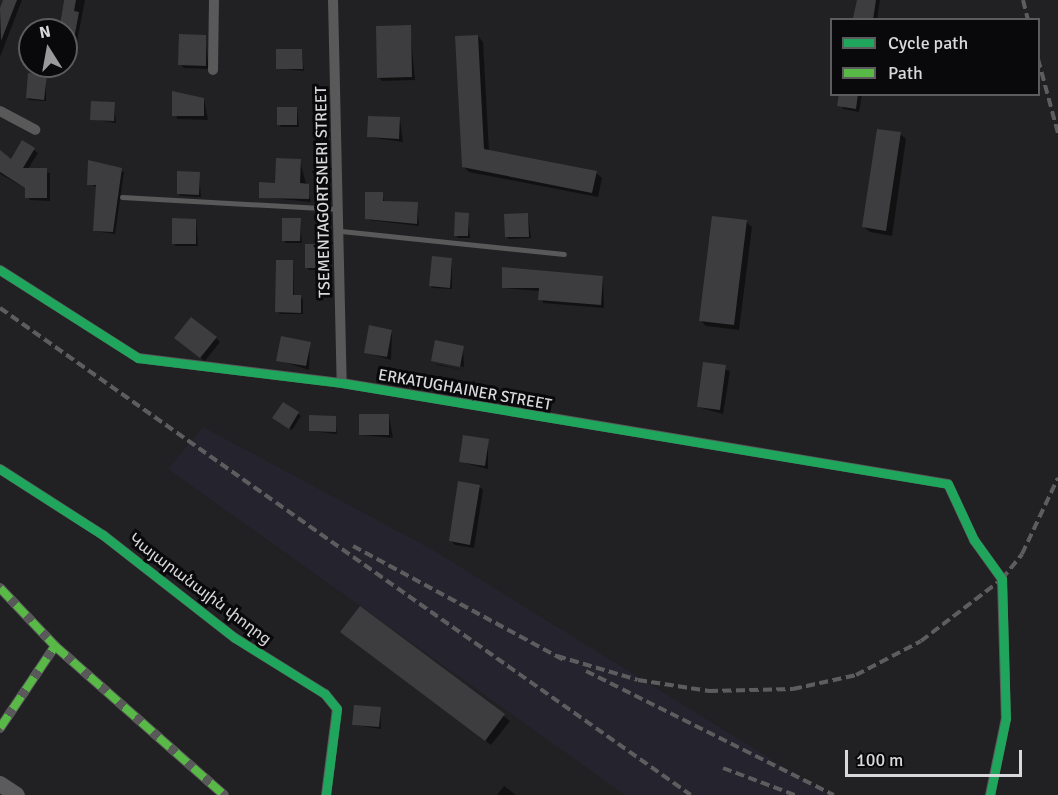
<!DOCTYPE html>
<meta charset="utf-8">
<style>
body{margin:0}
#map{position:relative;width:1058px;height:795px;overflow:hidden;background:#212023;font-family:Signika,"Noto Sans Armenian",sans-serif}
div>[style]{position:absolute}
.built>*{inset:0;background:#25232d}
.shadow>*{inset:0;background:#0007}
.building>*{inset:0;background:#3d3c3e}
.lane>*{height:5px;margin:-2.5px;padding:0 2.5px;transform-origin:2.5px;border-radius:2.5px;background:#59595a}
.street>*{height:10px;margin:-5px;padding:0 5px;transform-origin:5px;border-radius:5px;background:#59595a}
.primary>*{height:16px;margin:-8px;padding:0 8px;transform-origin:8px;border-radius:8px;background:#5b5a5c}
.rail>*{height:4px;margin-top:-2px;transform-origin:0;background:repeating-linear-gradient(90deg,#5d5c5e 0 9px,transparent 0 13.5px)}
.quiet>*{height:8px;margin-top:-4px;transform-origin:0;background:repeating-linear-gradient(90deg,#58b947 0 15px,transparent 0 23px)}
.cycleway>*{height:9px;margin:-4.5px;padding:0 4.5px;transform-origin:4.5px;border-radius:4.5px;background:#20a55d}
span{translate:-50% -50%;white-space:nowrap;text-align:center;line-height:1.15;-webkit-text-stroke:6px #09090b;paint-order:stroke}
.street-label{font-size:16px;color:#d9d9dc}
.legend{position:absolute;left:830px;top:18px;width:210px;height:78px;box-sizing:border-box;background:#09090b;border:2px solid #5c5c5f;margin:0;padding:8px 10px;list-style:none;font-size:18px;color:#d9d9dc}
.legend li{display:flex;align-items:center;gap:12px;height:30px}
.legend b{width:30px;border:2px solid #5c5c5f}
.north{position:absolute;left:18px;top:18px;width:60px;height:60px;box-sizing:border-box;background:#09090b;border:2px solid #5c5c5f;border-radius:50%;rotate:349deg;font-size:16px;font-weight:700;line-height:24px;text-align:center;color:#d9d9dc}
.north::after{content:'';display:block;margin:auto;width:21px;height:27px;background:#99989b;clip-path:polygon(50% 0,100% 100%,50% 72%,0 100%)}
.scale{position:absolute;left:845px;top:750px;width:177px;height:27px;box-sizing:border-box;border:3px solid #d9d9dc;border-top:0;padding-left:8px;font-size:18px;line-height:21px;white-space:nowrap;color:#d9d9dc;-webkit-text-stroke:4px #09090b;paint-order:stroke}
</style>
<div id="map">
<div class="built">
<div style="clip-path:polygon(203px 427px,433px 550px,829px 795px,625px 795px,168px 469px)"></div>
</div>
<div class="shadow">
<div style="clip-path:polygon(5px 0,22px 0,0 57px,0 9px)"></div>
<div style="clip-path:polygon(64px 0,85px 0,73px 62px,66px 61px,66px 30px,59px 30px)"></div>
<div style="clip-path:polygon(858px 0,880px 0,877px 20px,855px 18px)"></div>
<div style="clip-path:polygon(410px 27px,415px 80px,382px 81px,378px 77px)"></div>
<div style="clip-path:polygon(205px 36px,209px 69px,184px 68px,180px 64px)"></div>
<div style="clip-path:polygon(478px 36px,483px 42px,489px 151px,596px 173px,602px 178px,598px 197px,469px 172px,463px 166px)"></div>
<div style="clip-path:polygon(302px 50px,304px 71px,277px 68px)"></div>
<div style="clip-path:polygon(46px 76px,46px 101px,29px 100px,27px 97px)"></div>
<div style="clip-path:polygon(174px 93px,204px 99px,208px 120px,177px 119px)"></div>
<div style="clip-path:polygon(841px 94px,862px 94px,859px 112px,843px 109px)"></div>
<div style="clip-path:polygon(114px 103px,116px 123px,92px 119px)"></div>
<div style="clip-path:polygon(297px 108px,299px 127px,281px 127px,279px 124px)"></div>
<div style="clip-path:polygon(400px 119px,403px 142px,368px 137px)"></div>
<div style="clip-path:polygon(900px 134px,906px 139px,892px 236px,870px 232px,864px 227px)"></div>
<div style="clip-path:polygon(23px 142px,38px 153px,28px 169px,50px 173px,50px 201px,30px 200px,27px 189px,0 174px,0 152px,11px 161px)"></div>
<div style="clip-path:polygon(300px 161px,311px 202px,260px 197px,276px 184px)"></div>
<div style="clip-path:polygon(90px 162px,124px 172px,115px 234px,94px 231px,97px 187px,89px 184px)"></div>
<div style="clip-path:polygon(199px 173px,201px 197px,181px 196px,178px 194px)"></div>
<div style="clip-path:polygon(382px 194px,385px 203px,417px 204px,419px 226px,369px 220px)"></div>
<div style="clip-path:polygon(468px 214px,470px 238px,458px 238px,456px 235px)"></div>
<div style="clip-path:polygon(528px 214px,531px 238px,509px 239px,507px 237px)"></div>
<div style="clip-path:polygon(196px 220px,198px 246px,176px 246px,173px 243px)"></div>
<div style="clip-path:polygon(300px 220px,302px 243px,286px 243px,283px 240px)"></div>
<div style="clip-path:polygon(746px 222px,752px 227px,739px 330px,706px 326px,700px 320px)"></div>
<div style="clip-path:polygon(325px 246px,327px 270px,309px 270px,307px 267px)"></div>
<div style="clip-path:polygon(452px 259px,452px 289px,433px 288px,431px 286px)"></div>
<div style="clip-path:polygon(293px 261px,294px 296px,303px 299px,303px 314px,279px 314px)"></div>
<div style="clip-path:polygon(603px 278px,604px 308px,543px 303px,540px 291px,503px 288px)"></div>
<div style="clip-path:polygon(392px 331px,391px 360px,365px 352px)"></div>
<div style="clip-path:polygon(216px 338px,220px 342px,205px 361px,180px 342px)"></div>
<div style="clip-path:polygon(310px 343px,309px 370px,278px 360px)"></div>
<div style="clip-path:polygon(463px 347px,464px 367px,433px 361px)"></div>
<div style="clip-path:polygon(436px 364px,464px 370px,463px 370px,437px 365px)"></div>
<div style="clip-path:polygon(705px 364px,730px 371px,723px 414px,698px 407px)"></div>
<div style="clip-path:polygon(283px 404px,301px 416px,292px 430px,276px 420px)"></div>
<div style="clip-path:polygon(389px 416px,393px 438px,360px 435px)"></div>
<div style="clip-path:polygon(335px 417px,337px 434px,310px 431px)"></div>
<div style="clip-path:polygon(488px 440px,488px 469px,461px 462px)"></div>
<div style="clip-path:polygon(479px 486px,483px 490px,474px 548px,455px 545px,451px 541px)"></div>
<div style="clip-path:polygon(360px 608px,510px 721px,491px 745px,347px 637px)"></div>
<div style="clip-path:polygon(380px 708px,381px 729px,354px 725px)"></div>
<div style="clip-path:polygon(504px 786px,516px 795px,497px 795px)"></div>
</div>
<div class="building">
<div style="clip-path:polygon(3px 0,17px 0,1px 41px,0 8px)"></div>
<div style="clip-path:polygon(64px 0,76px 0,74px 11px,79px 12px,71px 55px,66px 54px,66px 30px,59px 30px)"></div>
<div style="clip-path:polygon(857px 0,876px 0,873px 20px,853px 18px)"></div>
<div style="clip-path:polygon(411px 25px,412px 77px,377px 78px,376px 26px)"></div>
<div style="clip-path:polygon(179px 34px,206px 35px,206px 66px,178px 65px)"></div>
<div style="clip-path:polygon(478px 35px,484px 149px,597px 171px,592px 193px,462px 167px,455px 36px)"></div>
<div style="clip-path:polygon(276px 49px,302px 49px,303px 69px,276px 69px)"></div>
<div style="clip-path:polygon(28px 73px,47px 75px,44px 100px,26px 98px)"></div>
<div style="clip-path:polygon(172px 91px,204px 98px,204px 116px,172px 116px)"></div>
<div style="clip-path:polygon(839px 94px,858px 94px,856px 109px,837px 106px)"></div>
<div style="clip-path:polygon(91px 101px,115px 102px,114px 121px,90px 120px)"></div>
<div style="clip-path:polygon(277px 107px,297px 107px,297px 125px,277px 125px)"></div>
<div style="clip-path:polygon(368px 116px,400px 117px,399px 139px,367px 137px)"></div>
<div style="clip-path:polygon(877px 129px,901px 132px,886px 231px,862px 227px)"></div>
<div style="clip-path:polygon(22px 140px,35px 148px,23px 168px,47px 168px,47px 198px,25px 198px,25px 188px,0 172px,0 150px,11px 159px)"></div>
<div style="clip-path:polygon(276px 158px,301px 159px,300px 183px,309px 184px,309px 199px,259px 198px,259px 182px,275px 183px)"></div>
<div style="clip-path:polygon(88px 160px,122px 168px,113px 232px,93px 231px,96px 185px,87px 185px)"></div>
<div style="clip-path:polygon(177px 171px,200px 172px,199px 195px,177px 194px)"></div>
<div style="clip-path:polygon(365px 192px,383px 192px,383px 201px,418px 202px,417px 224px,365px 219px)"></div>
<div style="clip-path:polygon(455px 212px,469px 213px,468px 236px,454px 236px)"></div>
<div style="clip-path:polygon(528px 213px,529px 237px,505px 237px,504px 214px)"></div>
<div style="clip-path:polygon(712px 216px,747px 220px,734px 325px,699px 321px)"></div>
<div style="clip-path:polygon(172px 218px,196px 219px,196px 244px,172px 244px)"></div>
<div style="clip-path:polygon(282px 218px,301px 218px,300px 241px,282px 241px)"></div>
<div style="clip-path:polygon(305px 244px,325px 244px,325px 268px,305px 268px)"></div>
<div style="clip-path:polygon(432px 256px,452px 258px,450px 288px,429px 286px)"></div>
<div style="clip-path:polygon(276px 260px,293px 260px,293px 295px,301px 295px,301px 313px,275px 312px)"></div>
<div style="clip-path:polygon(502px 267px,603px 276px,601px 305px,538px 300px,539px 288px,502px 288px)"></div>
<div style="clip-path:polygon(191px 317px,217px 337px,200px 358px,174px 338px)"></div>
<div style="clip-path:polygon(369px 325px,392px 330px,387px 357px,364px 353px)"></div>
<div style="clip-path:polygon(281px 336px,311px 342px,306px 366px,276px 361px)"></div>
<div style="clip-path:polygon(435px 340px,464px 346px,460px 367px,431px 361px)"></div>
<div style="clip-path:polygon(703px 362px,726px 365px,720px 410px,697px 407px)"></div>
<div style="clip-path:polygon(283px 402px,299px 412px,289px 429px,272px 418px)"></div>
<div style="clip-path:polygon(359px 414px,389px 414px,389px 435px,359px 435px)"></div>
<div style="clip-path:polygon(309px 415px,336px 416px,336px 432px,309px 431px)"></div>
<div style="clip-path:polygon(463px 435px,489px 439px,485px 466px,459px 462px)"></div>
<div style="clip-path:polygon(458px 481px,480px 485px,470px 545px,449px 541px)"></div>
<div style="clip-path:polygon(360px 606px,505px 714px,485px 741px,340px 632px)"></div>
<div style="clip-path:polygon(354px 705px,381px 707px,379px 727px,352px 725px)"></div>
</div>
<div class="lane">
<div style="left:122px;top:197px;width:217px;rotate:3.2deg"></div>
<div style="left:341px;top:231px;width:224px;rotate:5.9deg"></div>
</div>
<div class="street">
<div style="left:333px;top:0;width:383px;rotate:88.7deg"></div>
<div style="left:213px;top:70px;width:70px;rotate:-89.2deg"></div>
<div style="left:0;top:111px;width:40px;rotate:28deg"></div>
<div style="left:0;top:270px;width:164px;rotate:32.5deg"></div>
<div style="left:138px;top:358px;width:206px;rotate:7deg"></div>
<div style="left:342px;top:383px;width:614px;rotate:9.46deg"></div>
<div style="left:948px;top:484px;width:62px;rotate:65.1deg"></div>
<div style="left:974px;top:540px;width:48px;rotate:54.3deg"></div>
<div style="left:1002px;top:579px;width:139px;rotate:88.4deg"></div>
<div style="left:1006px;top:718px;width:79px;rotate:101.7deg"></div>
<div style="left:0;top:469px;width:122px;rotate:32.7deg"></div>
<div style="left:103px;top:535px;width:167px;rotate:38deg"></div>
<div style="left:235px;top:638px;width:106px;rotate:31.9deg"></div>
<div style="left:325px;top:694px;width:19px;rotate:51deg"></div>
<div style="left:337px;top:709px;width:87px;rotate:97.3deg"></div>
<div style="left:0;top:588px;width:80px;rotate:46.5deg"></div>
<div style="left:55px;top:646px;width:225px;rotate:41.4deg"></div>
<div style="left:0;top:728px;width:99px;rotate:-56.1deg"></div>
</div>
<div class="primary">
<div style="left:0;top:784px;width:20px;rotate:33deg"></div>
</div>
<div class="rail">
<div style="left:1023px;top:0;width:21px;rotate:76deg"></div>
<div style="left:1038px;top:59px;width:77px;rotate:74.9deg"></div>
<div style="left:0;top:308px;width:845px;rotate:35.18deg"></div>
<div style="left:353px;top:546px;width:240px;rotate:28.4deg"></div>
<div style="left:557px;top:656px;width:84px;rotate:16.5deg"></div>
<div style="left:638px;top:680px;width:72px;rotate:8.8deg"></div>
<div style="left:709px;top:691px;width:84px;rotate:-1.4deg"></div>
<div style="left:793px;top:689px;width:65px;rotate:-12.5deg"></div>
<div style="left:856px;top:675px;width:73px;rotate:-27.6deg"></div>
<div style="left:921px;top:641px;width:102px;rotate:-37.4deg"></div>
<div style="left:1002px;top:579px;width:32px;rotate:-51deg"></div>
<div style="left:1022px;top:554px;width:84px;rotate:-64.7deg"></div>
<div style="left:586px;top:671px;width:277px;rotate:26.6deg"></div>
<div style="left:723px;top:768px;width:77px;rotate:20.6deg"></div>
</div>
<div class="quiet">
<div style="left:0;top:588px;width:80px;rotate:46.5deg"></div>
<div style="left:55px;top:646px;width:225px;rotate:41.4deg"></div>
<div style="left:0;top:728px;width:99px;rotate:-56.1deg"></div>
</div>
<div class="cycleway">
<div style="left:0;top:270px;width:164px;rotate:32.5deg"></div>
<div style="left:138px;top:358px;width:206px;rotate:7deg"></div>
<div style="left:342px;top:383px;width:614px;rotate:9.46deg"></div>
<div style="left:948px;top:484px;width:62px;rotate:65.1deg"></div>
<div style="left:974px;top:540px;width:48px;rotate:54.3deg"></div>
<div style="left:1002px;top:579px;width:139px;rotate:88.4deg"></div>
<div style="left:1006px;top:718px;width:79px;rotate:101.7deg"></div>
<div style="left:0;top:469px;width:122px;rotate:32.7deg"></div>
<div style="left:103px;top:535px;width:167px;rotate:38deg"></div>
<div style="left:235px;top:638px;width:106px;rotate:31.9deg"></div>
<div style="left:325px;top:694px;width:19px;rotate:51deg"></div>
<div style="left:337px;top:709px;width:87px;rotate:97.3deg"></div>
</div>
<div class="street-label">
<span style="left:323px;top:192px;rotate:-91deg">TSEMENTAGORTSNERI STREET</span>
<span style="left:465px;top:390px;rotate:10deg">ERKATUGHAINER STREET</span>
<span style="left:200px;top:589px;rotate:37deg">Կայարանային փողոց</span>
</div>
<ul class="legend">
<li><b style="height:8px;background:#20a55d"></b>Cycle path</li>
<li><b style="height:8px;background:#58b947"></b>Path</li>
</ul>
<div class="north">N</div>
<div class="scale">100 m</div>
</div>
